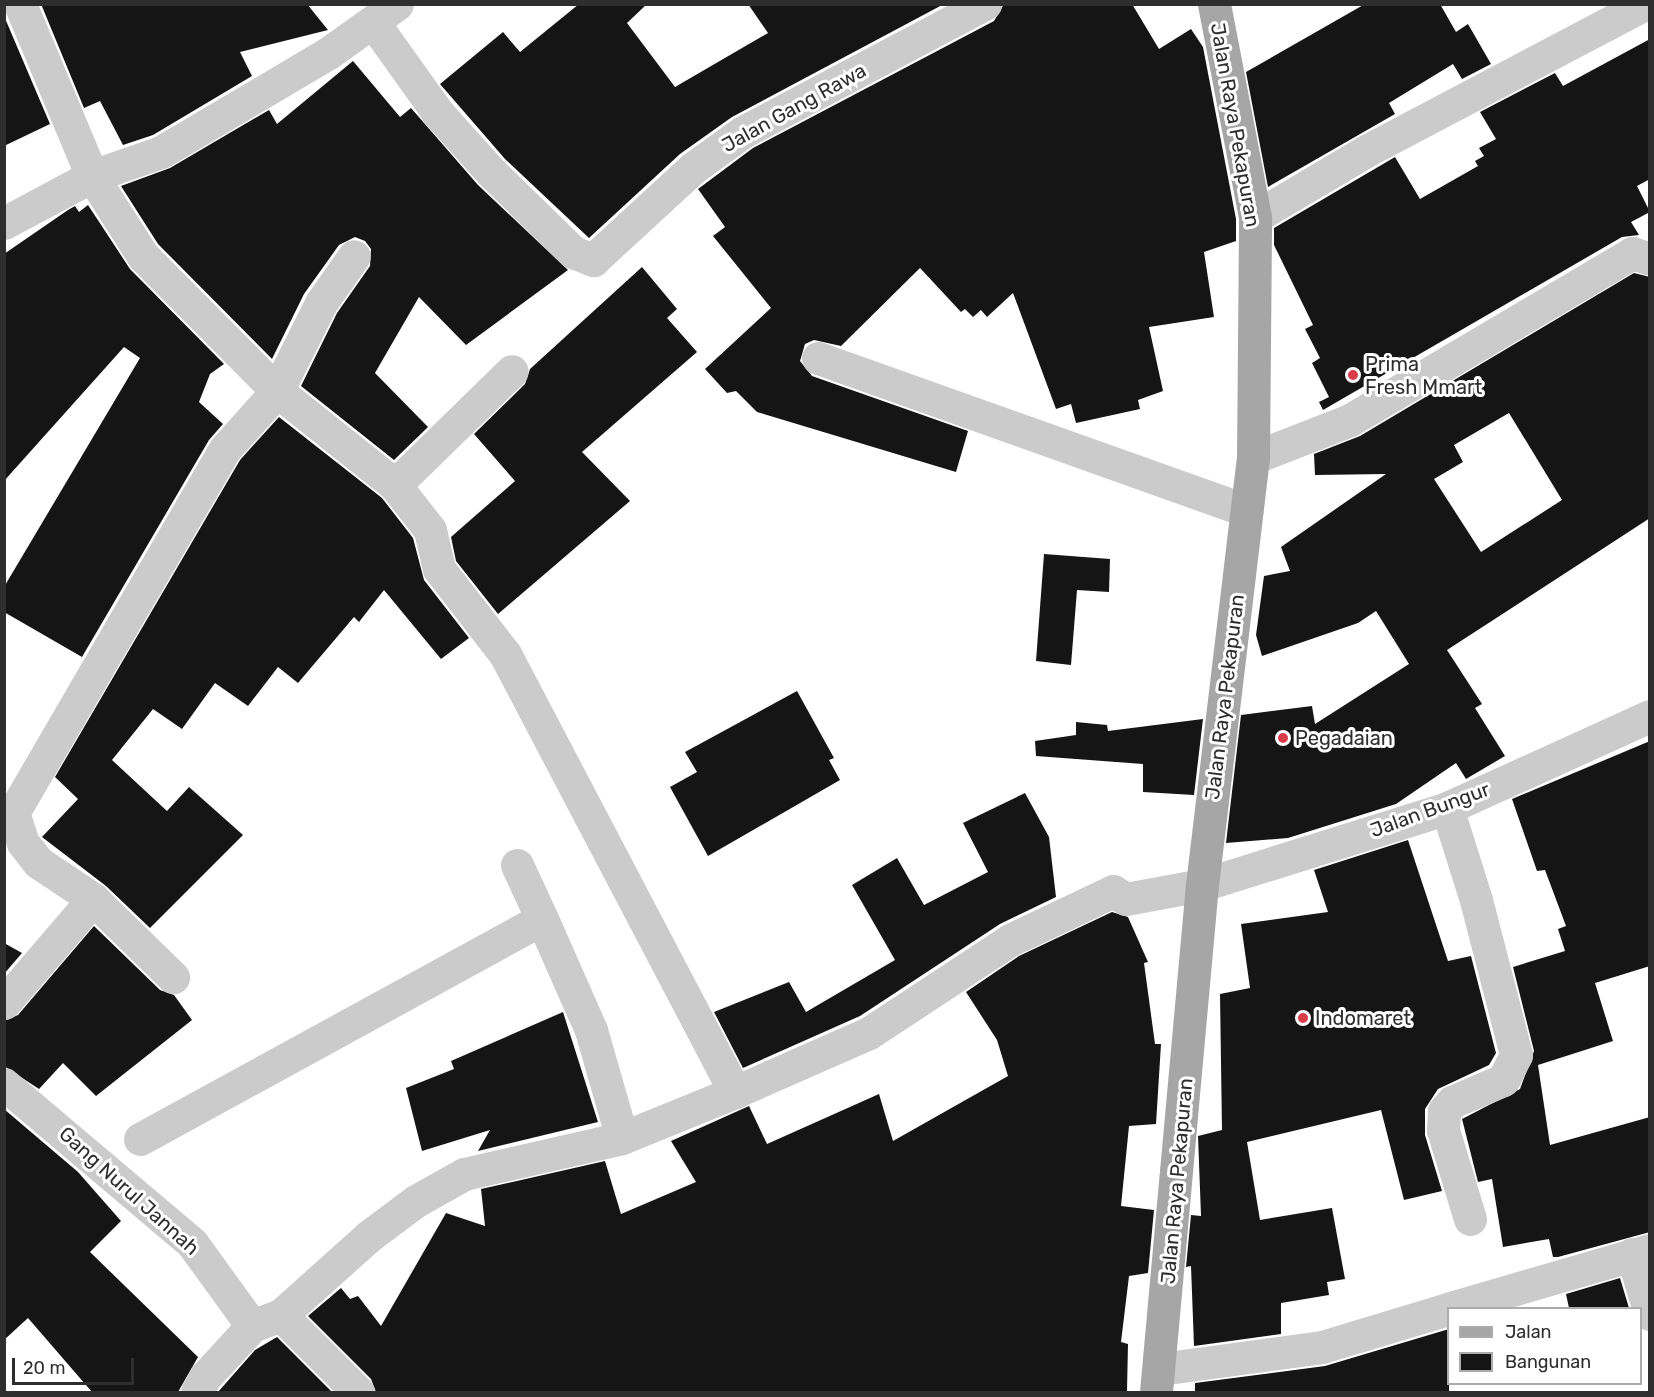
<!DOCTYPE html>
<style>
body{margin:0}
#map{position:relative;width:1654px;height:1397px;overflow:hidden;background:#fff;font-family:Rubik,sans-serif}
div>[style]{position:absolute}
.building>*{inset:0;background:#151515}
.minor>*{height:33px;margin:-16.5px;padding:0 16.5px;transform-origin:16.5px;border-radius:16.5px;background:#cbcbcb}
.major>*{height:33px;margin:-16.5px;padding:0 16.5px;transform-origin:16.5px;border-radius:16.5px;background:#a6a6a6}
.dots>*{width:16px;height:16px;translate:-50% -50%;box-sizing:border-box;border:3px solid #fff;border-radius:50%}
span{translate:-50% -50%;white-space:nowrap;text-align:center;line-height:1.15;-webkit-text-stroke:6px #fff;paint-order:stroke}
.street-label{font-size:20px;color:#2e2e2e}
.poi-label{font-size:20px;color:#2e2e2e}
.left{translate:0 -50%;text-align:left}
.frame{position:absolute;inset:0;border:6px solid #2e2e2e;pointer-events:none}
.legend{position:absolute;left:1447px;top:1307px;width:195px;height:78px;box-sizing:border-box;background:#fff;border:2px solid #ababab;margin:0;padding:8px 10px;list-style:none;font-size:18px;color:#2e2e2e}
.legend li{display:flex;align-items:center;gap:12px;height:30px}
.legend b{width:30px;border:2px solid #ababab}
.scale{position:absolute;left:12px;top:1358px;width:122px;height:27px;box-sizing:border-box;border:3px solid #2e2e2e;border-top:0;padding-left:8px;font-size:18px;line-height:21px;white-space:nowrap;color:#2e2e2e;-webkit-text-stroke:4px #fff;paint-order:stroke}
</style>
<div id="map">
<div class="building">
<div style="clip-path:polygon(41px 4px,307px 4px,328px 30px,240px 52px,252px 76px,153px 135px,123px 145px,100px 101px,84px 108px)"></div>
<div style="clip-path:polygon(579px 4px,647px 4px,627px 23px,675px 87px,768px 33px,748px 4px,944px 4px,732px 117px,680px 154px,589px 238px,505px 159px,440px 84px,503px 32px,520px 52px)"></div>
<div style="clip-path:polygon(1004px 4px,1132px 4px,1159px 49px,1191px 29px,1203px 47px,1236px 219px,1236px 241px,1204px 252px,1214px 317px,1149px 327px,1163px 391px,1138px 400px,1140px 409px,1076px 423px,1071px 404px,1056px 409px,1013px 293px,987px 317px,981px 310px,973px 317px,965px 309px,961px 312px,920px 268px,841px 346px,814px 340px,805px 344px,800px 361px,812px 376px,968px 431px,956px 472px,757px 412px,736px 391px,727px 393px,705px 369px,771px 308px,713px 236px,725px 227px,698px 189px,753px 148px,994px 21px)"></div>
<div style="clip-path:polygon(1365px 4px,1440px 4px,1456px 32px,1468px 24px,1491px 64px,1462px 79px,1453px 64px,1389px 103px,1395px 114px,1268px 187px,1246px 72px)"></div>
<div style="clip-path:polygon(4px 16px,50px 124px,4px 146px)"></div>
<div style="clip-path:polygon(1650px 39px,1650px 179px,1637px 186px,1650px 212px,1631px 222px,1639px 235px,1622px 237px,1323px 410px,1319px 402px,1329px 397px,1312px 363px,1320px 358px,1305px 329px,1313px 325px,1274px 245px,1274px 228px,1395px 157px,1420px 199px,1478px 166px,1475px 161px,1484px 156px,1479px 148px,1496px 139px,1480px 112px,1555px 73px,1563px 86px)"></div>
<div style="clip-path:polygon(353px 61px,400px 117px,411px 108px,478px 185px,568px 270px,466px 345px,419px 297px,375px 373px,428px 427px,394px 460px,301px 386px,337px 313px,370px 266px,371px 249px,365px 241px,355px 237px,339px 245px,304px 294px,272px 359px,158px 244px,121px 186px,170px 168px,269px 110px,277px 124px)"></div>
<div style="clip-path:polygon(88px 205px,130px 269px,224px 364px,210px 374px,199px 402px,223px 424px,209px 440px,82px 657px,4px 612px,4px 587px,140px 358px,124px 347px,4px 481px,4px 254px,68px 210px,75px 206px,79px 212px)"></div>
<div style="clip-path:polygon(642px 267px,677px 309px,667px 318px,697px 352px,582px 452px,630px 501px,498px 614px,456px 561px,451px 537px,515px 481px,474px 434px,525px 384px,530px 369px)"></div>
<div style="clip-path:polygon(evenodd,1634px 273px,1650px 277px,1650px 518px,1447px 650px,1482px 704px,1475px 708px,1505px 756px,1466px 779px,1456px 763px,1396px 804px,1288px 838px,1226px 843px,1241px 715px,1312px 706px,1315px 724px,1409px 664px,1376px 611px,1358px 623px,1262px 656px,1256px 635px,1264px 576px,1290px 571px,1281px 547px,1386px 474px,1315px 475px,1314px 454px,1360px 436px,1634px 273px,1509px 413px,1562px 500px,1481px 552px,1434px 479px,1463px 462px,1454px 445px,1509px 413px)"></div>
<div style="clip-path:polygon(279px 417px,382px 498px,413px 538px,424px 580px,469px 638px,441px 659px,384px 590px,359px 622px,354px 617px,298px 683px,278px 667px,248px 706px,215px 683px,182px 729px,153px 709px,112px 760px,167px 811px,189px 787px,243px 835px,150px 928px,106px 886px,42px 837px,78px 799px,55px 777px,240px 460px)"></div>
<div style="clip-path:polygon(1044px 554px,1110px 559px,1109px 592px,1077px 590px,1071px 665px,1036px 661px)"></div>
<div style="clip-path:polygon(797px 691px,834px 758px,829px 760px,840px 780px,708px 856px,670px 787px,697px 772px,685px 752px)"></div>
<div style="clip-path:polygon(1203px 719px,1194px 795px,1143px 792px,1143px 764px,1036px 756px,1035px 741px,1076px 735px,1076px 722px,1107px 725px,1108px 731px)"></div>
<div style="clip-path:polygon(1650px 741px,1650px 966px,1595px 983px,1613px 1041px,1538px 1065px,1550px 1145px,1650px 1117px,1650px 1232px,1558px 1257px,1553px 1257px,1549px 1239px,1503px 1247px,1492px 1179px,1478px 1182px,1462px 1119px,1520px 1089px,1534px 1051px,1513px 967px,1565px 951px,1558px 929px,1566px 926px,1545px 870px,1537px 871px,1512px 799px)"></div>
<div style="clip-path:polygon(1025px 793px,1049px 837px,1056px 897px,1000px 924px,860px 1016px,743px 1068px,714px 1012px,789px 982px,806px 1012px,895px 960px,852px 885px,897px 858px,924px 905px,988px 872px,963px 823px)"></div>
<div style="clip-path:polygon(1408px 840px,1448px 961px,1471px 956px,1496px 1053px,1489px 1065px,1438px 1089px,1425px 1109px,1425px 1135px,1442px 1191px,1404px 1200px,1381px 1110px,1247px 1142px,1260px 1220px,1332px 1208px,1345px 1279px,1327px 1282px,1329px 1295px,1281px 1303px,1281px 1334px,1194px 1346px,1191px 1266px,1186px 1267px,1191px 1215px,1201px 1216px,1198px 1136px,1222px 1130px,1220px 994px,1250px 988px,1241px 924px,1328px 912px,1314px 870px)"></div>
<div style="clip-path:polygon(1112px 912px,1128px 917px,1148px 962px,1144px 963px,1155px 1044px,1161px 1044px,1156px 1124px,1129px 1126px,1121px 1206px,1154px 1210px,1148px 1273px,1129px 1276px,1121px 1342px,1128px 1344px,1127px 1391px,376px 1392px,371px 1379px,308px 1316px,341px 1288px,350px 1299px,358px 1296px,381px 1326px,446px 1213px,485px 1226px,481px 1189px,605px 1161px,621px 1214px,696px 1182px,671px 1141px,749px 1106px,767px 1144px,879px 1094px,893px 1141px,1008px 1076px,997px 1040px,966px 992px,1019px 956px)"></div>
<div style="clip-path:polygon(94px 926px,160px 990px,174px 995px,192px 1020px,96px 1096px,63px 1063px,39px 1089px,4px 1066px,4px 1021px,18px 1015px)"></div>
<div style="clip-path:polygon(4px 943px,22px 953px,4px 974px)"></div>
<div style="clip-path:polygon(563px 1012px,598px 1122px,478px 1151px,490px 1130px,422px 1151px,406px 1088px,454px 1069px,451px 1061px)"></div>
<div style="clip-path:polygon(4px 1109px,78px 1172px,121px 1221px,90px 1252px,198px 1357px,178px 1392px,92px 1392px,28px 1318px,4px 1340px)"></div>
<div style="clip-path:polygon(1620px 1278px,1629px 1308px,1569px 1308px,1566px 1294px)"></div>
<div style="clip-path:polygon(1449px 1329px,1449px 1392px,1195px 1392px,1195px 1383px,1325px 1366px)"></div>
<div style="clip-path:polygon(277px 1337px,332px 1392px,218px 1392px,255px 1350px)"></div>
</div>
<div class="minor">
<div style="left:20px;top:4px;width:186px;rotate:67.3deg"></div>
<div style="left:92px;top:176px;width:95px;rotate:57.5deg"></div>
<div style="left:143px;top:256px;width:190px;rotate:45.2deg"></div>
<div style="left:277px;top:391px;width:151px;rotate:38.5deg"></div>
<div style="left:395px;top:485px;width:57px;rotate:52.1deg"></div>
<div style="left:430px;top:530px;width:40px;rotate:77deg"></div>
<div style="left:439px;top:569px;width:108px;rotate:52.2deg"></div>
<div style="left:505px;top:654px;width:495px;rotate:62.3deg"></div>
<div style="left:373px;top:22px;width:112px;rotate:54.5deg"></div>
<div style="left:438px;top:113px;width:79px;rotate:48.1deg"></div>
<div style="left:491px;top:172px;width:115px;rotate:44.3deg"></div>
<div style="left:573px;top:252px;width:22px;rotate:22deg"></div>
<div style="left:593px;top:260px;width:136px;rotate:-42.6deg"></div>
<div style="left:693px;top:168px;width:62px;rotate:-35.8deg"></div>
<div style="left:743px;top:132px;width:274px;rotate:-27.9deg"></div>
<div style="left:1255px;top:217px;width:129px;rotate:-30.7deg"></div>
<div style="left:1366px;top:151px;width:315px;rotate:-27.8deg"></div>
<div style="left:4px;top:223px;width:100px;rotate:-28.1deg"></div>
<div style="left:92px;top:176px;width:73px;rotate:-19.2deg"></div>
<div style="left:161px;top:152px;width:193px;rotate:-30.6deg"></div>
<div style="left:327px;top:54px;width:86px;rotate:-35.5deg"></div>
<div style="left:818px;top:358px;width:455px;rotate:19.6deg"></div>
<div style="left:1253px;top:458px;width:104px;rotate:-21.4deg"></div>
<div style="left:1350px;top:420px;width:328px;rotate:-30.6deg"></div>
<div style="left:1632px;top:253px;width:19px;rotate:18deg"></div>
<div style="left:395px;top:485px;width:163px;rotate:-44.3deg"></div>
<div style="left:1447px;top:808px;width:96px;rotate:72.5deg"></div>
<div style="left:1476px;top:900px;width:160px;rotate:75.5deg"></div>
<div style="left:1516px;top:1055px;width:28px;rotate:117deg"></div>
<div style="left:1503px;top:1080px;width:56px;rotate:156.7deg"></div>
<div style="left:1452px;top:1102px;width:12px;rotate:132deg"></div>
<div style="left:1444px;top:1111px;width:19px;rotate:93deg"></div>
<div style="left:1443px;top:1130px;width:93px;rotate:73.1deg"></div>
<div style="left:517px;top:865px;width:60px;rotate:65.2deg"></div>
<div style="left:93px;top:899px;width:112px;rotate:44.3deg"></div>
<div style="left:4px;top:1003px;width:137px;rotate:-49.4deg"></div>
<div style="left:93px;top:899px;width:66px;rotate:-146.1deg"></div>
<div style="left:38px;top:862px;width:24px;rotate:-128deg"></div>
<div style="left:23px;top:843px;width:32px;rotate:-108deg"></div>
<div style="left:13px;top:813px;width:421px;rotate:-59.8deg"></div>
<div style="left:225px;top:449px;width:78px;rotate:-48.1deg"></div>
<div style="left:277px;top:391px;width:98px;rotate:-63.4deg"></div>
<div style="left:321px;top:303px;width:57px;rotate:-54.9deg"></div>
<div style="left:4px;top:1084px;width:246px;rotate:40.2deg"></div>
<div style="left:192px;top:1243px;width:102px;rotate:54.1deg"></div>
<div style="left:252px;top:1326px;width:69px;rotate:132.7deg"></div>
<div style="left:205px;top:1377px;width:17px;rotate:118deg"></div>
<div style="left:140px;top:1139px;width:458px;rotate:-28.7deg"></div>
<div style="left:542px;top:919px;width:121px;rotate:66.2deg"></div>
<div style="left:591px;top:1030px;width:112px;rotate:74deg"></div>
<div style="left:1632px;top:1254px;width:63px;rotate:73.3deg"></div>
<div style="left:1450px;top:1308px;width:208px;rotate:-16.2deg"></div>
<div style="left:281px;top:1315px;width:109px;rotate:45deg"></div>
<div style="left:252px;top:1326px;width:31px;rotate:-21deg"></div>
<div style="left:281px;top:1315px;width:118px;rotate:-41.9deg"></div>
<div style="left:369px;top:1236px;width:59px;rotate:-36.7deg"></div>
<div style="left:416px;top:1201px;width:55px;rotate:-29.4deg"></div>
<div style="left:464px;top:1174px;width:162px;rotate:-12.8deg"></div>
<div style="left:622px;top:1138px;width:122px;rotate:-22.2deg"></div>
<div style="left:735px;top:1092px;width:146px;rotate:-23.8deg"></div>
<div style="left:869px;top:1033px;width:169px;rotate:-33.4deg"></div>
<div style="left:1010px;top:940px;width:114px;rotate:-25.4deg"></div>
<div style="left:1113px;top:891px;width:15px;rotate:32deg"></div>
<div style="left:1126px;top:899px;width:77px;rotate:-10.4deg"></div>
<div style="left:1202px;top:885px;width:257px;rotate:-17.4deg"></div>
<div style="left:1447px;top:808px;width:223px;rotate:-24.4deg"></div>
<div style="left:1160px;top:1369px;width:163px;rotate:-7.7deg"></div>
<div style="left:1322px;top:1347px;width:132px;rotate:-16.8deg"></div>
</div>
<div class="major">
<div style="left:1156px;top:1392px;width:509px;rotate:-84.82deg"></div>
<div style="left:1202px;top:885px;width:430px;rotate:-83.2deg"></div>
<div style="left:1253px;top:458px;width:241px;rotate:-89.5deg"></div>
<div style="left:1255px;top:217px;width:217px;rotate:-100.9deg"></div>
</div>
<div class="dots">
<div style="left:1353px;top:375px;background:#d93d4a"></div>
<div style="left:1283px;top:738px;background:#d93d4a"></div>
<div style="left:1303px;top:1018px;background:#d93d4a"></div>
</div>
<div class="street-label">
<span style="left:794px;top:108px;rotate:-29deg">Jalan Gang Rawa</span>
<span style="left:1235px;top:125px;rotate:80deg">Jalan Raya Pekapuran</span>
<span style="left:1225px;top:697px;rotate:-83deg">Jalan Raya Pekapuran</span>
<span style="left:1430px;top:810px;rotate:-20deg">Jalan Bungur</span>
<span style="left:1177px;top:1181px;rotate:-85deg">Jalan Raya Pekapuran</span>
<span style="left:129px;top:1191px;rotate:42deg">Gang Nurul Jannah</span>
</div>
<div class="poi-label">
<span class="left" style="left:1365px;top:376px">Prima<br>Fresh Mmart</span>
<span class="left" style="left:1295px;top:738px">Pegadaian</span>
<span class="left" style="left:1315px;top:1018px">Indomaret</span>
</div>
<div class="frame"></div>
<ul class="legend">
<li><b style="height:8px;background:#a6a6a6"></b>Jalan</li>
<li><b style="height:16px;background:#151515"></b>Bangunan</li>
</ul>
<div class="scale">20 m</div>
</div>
